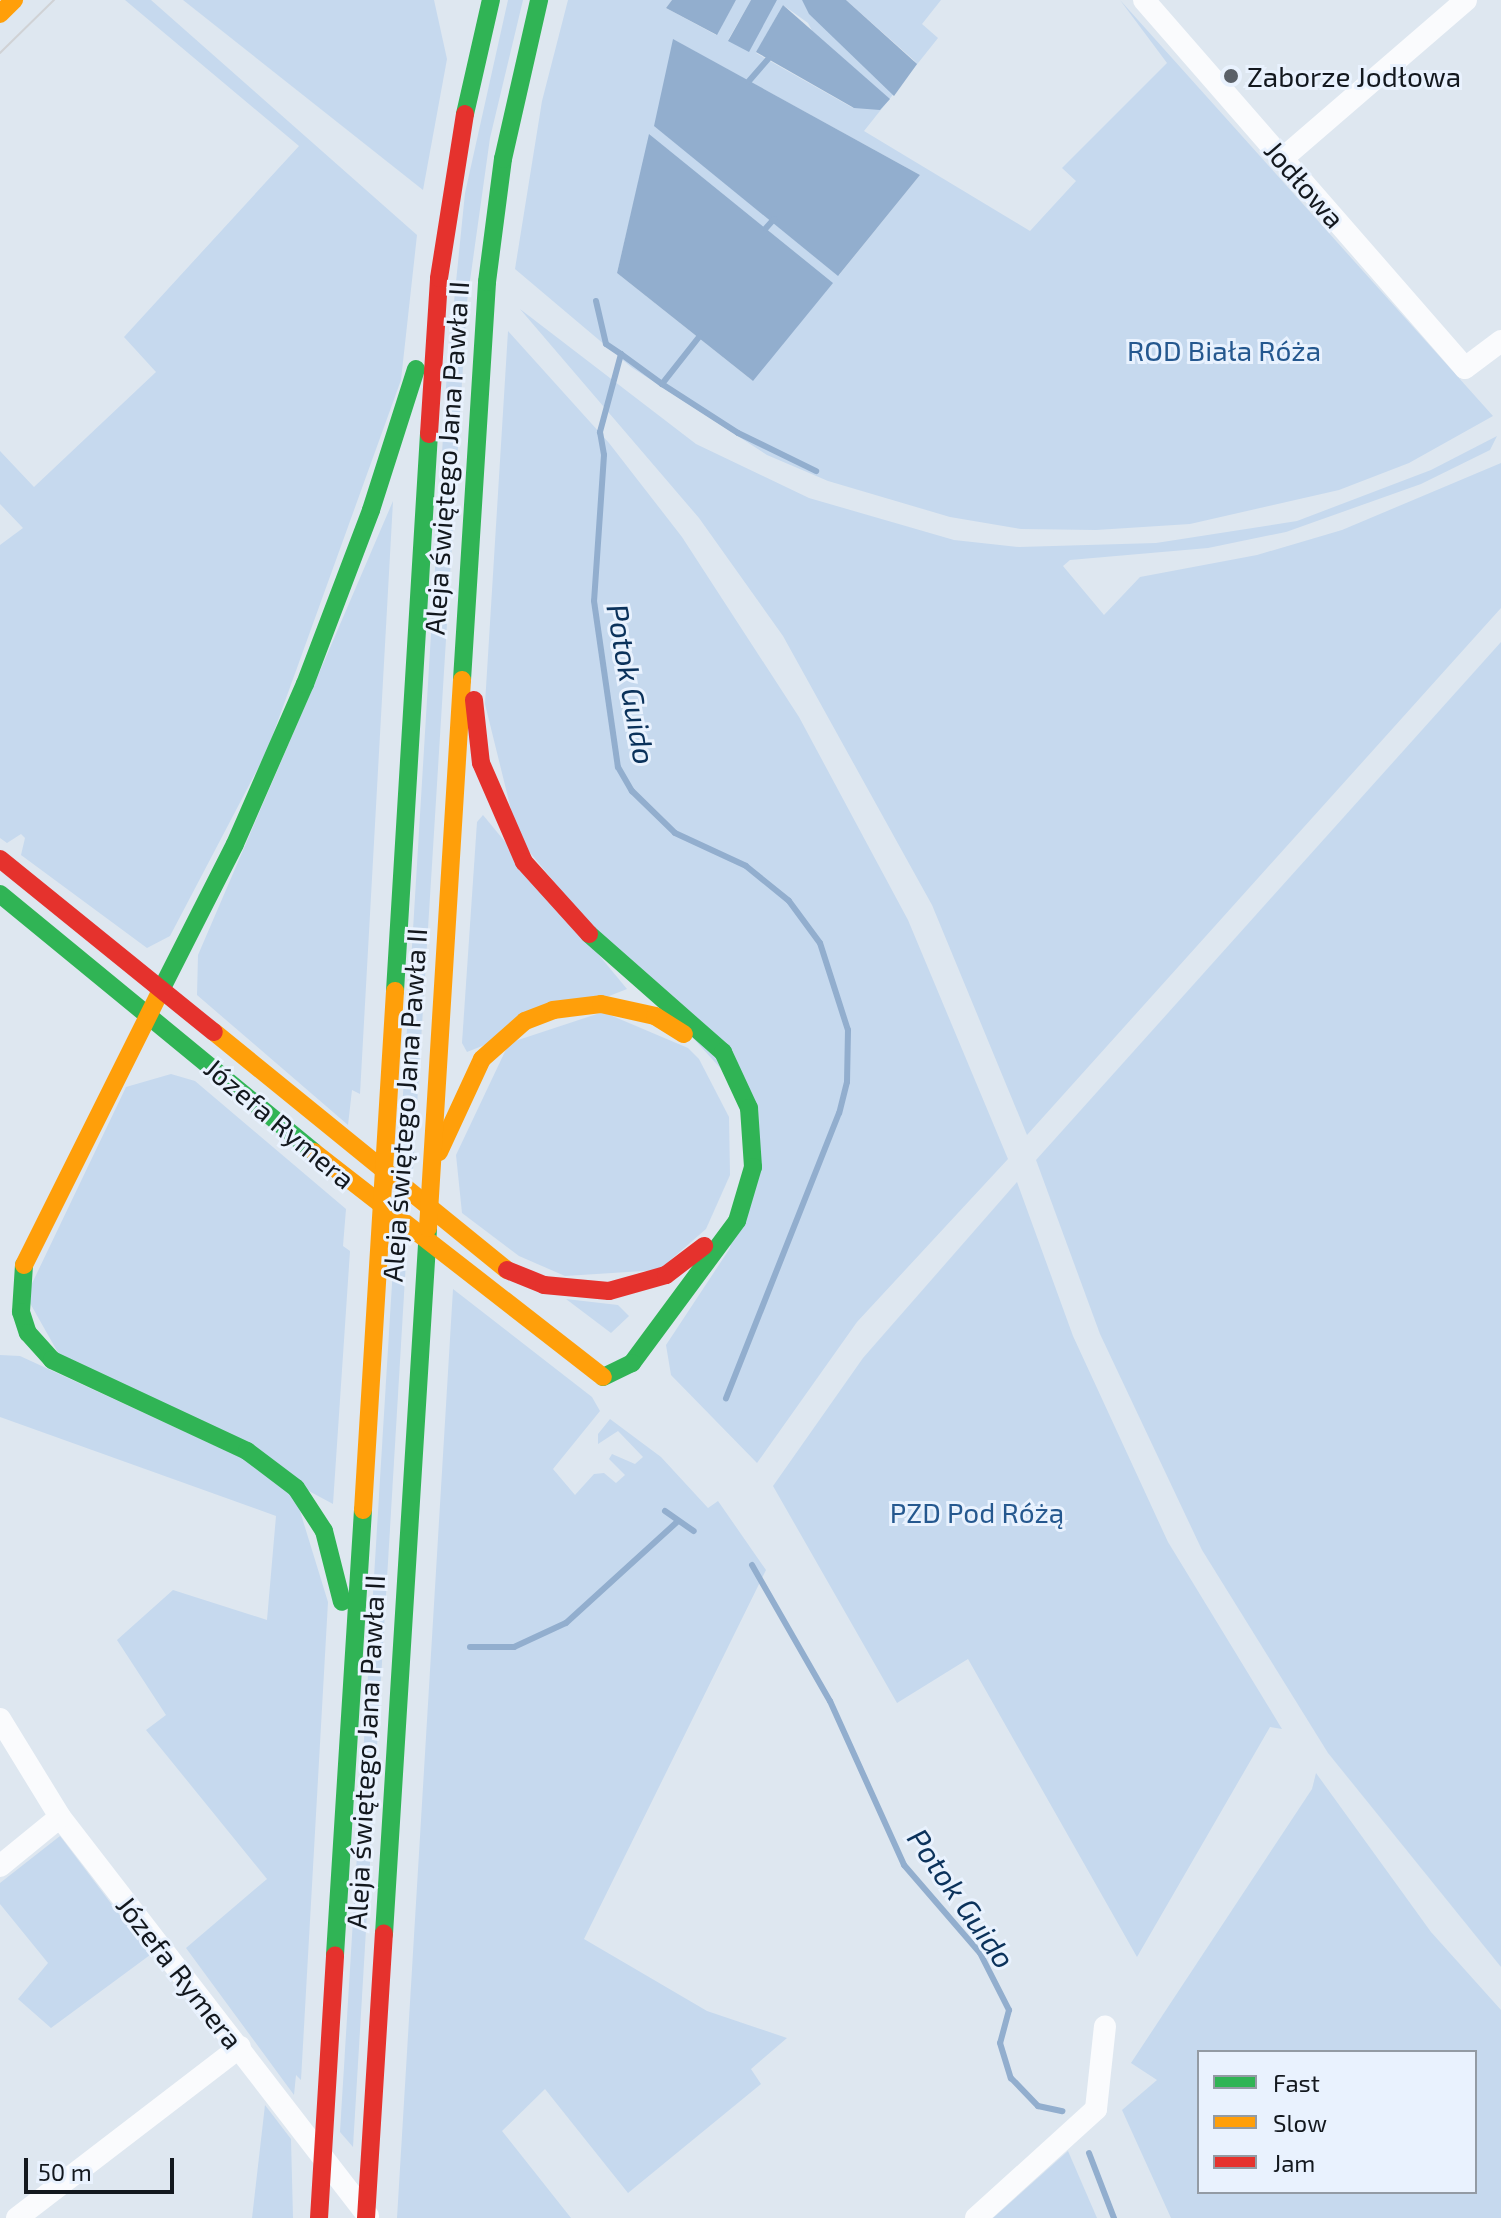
<!DOCTYPE html>
<meta charset="utf-8">
<style>
body{margin:0}
#map{position:relative;width:1501px;height:2218px;overflow:hidden;background:#dee7f0;font-family:"Exo 2",sans-serif}
div>[style]{position:absolute}
.green>*{inset:0;background:#c6d9ee}
.water>*{inset:0;background:#92aece}
.stream>*{height:6px;margin:-3px;padding:0 3px;transform-origin:3px;border-radius:3px;background:#92aece}
.street>*{height:22px;margin:-11px;padding:0 11px;transform-origin:11px;border-radius:11px;background:#fafbfd}
.fast>*{height:18px;margin:-9px;padding:0 9px;transform-origin:9px;border-radius:9px;background:#30b455}
.slow>*{height:18px;margin:-9px;padding:0 9px;transform-origin:9px;border-radius:9px;background:#ff9f0a}
.jam>*{height:18px;margin:-9px;padding:0 9px;transform-origin:9px;border-radius:9px;background:#e5322d}
.tram>*{height:2px;margin:-1px;padding:0 1px;transform-origin:1px;border-radius:1px;background:#d0d2d5}
.dots>*{width:22px;height:22px;translate:-50% -50%;box-sizing:border-box;border:4px solid #e9f2fe;border-radius:50%}
span{translate:-50% -50%;white-space:nowrap;text-align:center;line-height:1.15;-webkit-text-stroke:6px #e9f2fe;paint-order:stroke}
.poi-label{font-size:28px;color:#13181e}
.left{translate:0 -50%;text-align:left}
.street-label{font-size:28px;color:#13181e}
.park-label{font-size:28px;color:#25588f}
.water-label{font-size:30px;color:#0b325b;font-style:italic}
.legend{position:absolute;left:1197px;top:2050px;width:280px;height:144px;box-sizing:border-box;background:#e9f2fe;border:2px solid #939ba4;margin:0;padding:10px 14px;list-style:none;font-size:24px;color:#13181e}
.legend li{display:flex;align-items:center;gap:16px;height:40px}
.legend b{width:40px;border:2px solid #939ba4}
.scale{position:absolute;left:24px;top:2158px;width:150px;height:36px;box-sizing:border-box;border:4px solid #13181e;border-top:0;padding-left:10px;font-size:24px;line-height:28px;white-space:nowrap;color:#13181e;-webkit-text-stroke:6px #e9f2fe;paint-order:stroke}
</style>
<div id="map">
<div class="green">
<div style="clip-path:polygon(125px 0,151px 0,417px 235px,401px 380px,267px 751px,170px 936px,147px 948px,21px 855px,25px 838px,21px 834px,7px 843px,0 838px,0 545px,23px 528px,0 504px,0 451px,34px 487px,156px 372px,124px 337px,299px 146px)"></div>
<div style="clip-path:polygon(183px 0,434px 0,447px 59px,423px 190px)"></div>
<div style="clip-path:polygon(508px 0,523px 0,490px 138px,467px 302px,413px 1170px,399px 1160px,447px 371px,465px 193px)"></div>
<div style="clip-path:polygon(evenodd,568px 0,672px 0,666px 8px,716px 35px,736px 0,751px 0,728px 40px,777px 0,802px 0,917px 63px,846px 0,941px 0,922px 24px,938px 38px,864px 131px,1030px 231px,1076px 181px,1062px 168px,1167px 63px,1120px 0,1493px 416px,1409px 463px,1339px 490px,1190px 524px,1096px 530px,1021px 529px,950px 517px,828px 481px,767px 455px,631px 367px,515px 269px,542px 101px,568px 0,783px 5px,808px 23px,853px 108px,756px 53px,783px 5px,568px 0,674px 40px,920px 175px,839px 275px,774px 219px,674px 40px,568px 0,650px 134px,753px 381px,617px 273px,650px 134px)"></div>
<div style="clip-path:polygon(520px 309px,696px 444px,809px 498px,954px 540px,1019px 547px,1156px 543px,1297px 521px,1431px 470px,1497px 436px,1490px 450px,1421px 484px,1286px 532px,1208px 548px,1070px 560px,1063px 566px,1104px 615px,1140px 577px,1257px 555px,1342px 530px,1501px 463px,1501px 608px,1027px 1135px,932px 905px,783px 636px,699px 518px)"></div>
<div style="clip-path:polygon(508px 331px,609px 443px,682px 537px,799px 717px,908px 920px,1008px 1159px,857px 1322px,757px 1463px,671px 1375px,666px 1345px,730px 1248px,755px 1106px,588px 923px,518px 838px,485px 704px)"></div>
<div style="clip-path:polygon(393px 501px,360px 1094px,352px 1090px,348px 1125px,197px 995px,198px 955px)"></div>
<div style="clip-path:polygon(1501px 642px,1501px 1967px,1328px 1753px,1202px 1550px,1100px 1334px,1036px 1160px)"></div>
<div style="clip-path:polygon(483px 815px,627px 989px,467px 1052px,462px 1043px,477px 822px)"></div>
<div style="clip-path:polygon(603px 1012px,688px 1048px,699px 1059px,729px 1117px,730px 1175px,706px 1229px,659px 1270px,565px 1276px,519px 1256px,462px 1213px,456px 1155px,509px 1043px)"></div>
<div style="clip-path:polygon(171px 1074px,195px 1081px,346px 1209px,343px 1246px,350px 1251px,333px 1504px,61px 1358px,26px 1296px,126px 1087px)"></div>
<div style="clip-path:polygon(1017px 1182px,1073px 1336px,1168px 1542px,1282px 1729px,1270px 1727px,1137px 1957px,968px 1659px,897px 1703px,773px 1486px,863px 1358px)"></div>
<div style="clip-path:polygon(394px 1251px,406px 1261px,353px 2147px,340px 2132px)"></div>
<div style="clip-path:polygon(453px 1289px,592px 1397px,600px 1411px,553px 1469px,575px 1495px,594px 1474px,604px 1473px,616px 1483px,625px 1475px,609px 1459px,612px 1454px,635px 1464px,643px 1457px,618px 1431px,598px 1444px,598px 1434px,610px 1419px,661px 1457px,708px 1508px,718px 1501px,766px 1570px,584px 1939px,707px 2011px,787px 2038px,751px 2069px,761px 2084px,628px 2193px,545px 2089px,502px 2131px,571px 2218px,397px 2218px)"></div>
<div style="clip-path:polygon(566px 1299px,618px 1305px,629px 1316px,611px 1333px)"></div>
<div style="clip-path:polygon(0 1355px,20px 1356px,242px 1458px,296px 1498px,328px 1602px,301px 2080px,296px 2075px,294px 2095px,186px 1948px,267px 1879px,146px 1730px,166px 1715px,117px 1640px,173px 1590px,267px 1620px,276px 1516px,0 1417px)"></div>
<div style="clip-path:polygon(evenodd,1316px 1773px,1431px 1932px,1501px 2010px,1501px 2218px,1171px 2218px,1122px 2110px,1157px 2080px,1131px 2063px,1312px 1789px,1316px 1773px,1199px 2052px,1475px 2052px,1475px 2192px,1199px 2192px,1199px 2052px)"></div>
<div style="clip-path:polygon(60px 1836px,150px 1955px,51px 2028px,18px 1999px,48px 1963px,0 1904px,0 1883px)"></div>
<div style="clip-path:polygon(265px 2105px,291px 2139px,293px 2218px,252px 2218px)"></div>
<div style="clip-path:polygon(1068px 2151px,1097px 2218px,993px 2218px)"></div>
</div>
<div class="water">
<div style="clip-path:polygon(672px 0,736px 0,717px 35px,666px 8px)"></div>
<div style="clip-path:polygon(751px 0,777px 0,749px 52px,728px 41px)"></div>
<div style="clip-path:polygon(802px 0,846px 0,917px 64px,894px 96px,809px 14px)"></div>
<div style="clip-path:polygon(783px 5px,890px 99px,880px 110px,854px 108px,756px 52px)"></div>
<div style="clip-path:polygon(673px 39px,920px 175px,838px 276px,654px 126px)"></div>
<div style="clip-path:polygon(649px 134px,833px 283px,753px 381px,617px 273px)"></div>
</div>
<div class="stream">
<div style="left:749px;top:81px;width:29px;rotate:-49deg"></div>
<div style="left:766px;top:228px;width:12px;rotate:-48deg"></div>
<div style="left:596px;top:301px;width:44px;rotate:76.9deg"></div>
<div style="left:606px;top:344px;width:18px;rotate:34deg"></div>
<div style="left:699px;top:337px;width:60px;rotate:128.2deg"></div>
<div style="left:662px;top:384px;width:51px;rotate:-143.8deg"></div>
<div style="left:621px;top:354px;width:81px;rotate:105.1deg"></div>
<div style="left:600px;top:432px;width:23px;rotate:80deg"></div>
<div style="left:604px;top:455px;width:146px;rotate:93.9deg"></div>
<div style="left:594px;top:601px;width:168px;rotate:81.8deg"></div>
<div style="left:618px;top:767px;width:28px;rotate:60deg"></div>
<div style="left:632px;top:791px;width:60px;rotate:44.3deg"></div>
<div style="left:675px;top:833px;width:78px;rotate:24.9deg"></div>
<div style="left:746px;top:866px;width:55px;rotate:39.1deg"></div>
<div style="left:789px;top:901px;width:52px;rotate:53.6deg"></div>
<div style="left:820px;top:943px;width:91px;rotate:72.2deg"></div>
<div style="left:848px;top:1030px;width:52px;rotate:91.1deg"></div>
<div style="left:847px;top:1082px;width:32px;rotate:104deg"></div>
<div style="left:839px;top:1113px;width:307px;rotate:111.6deg"></div>
<div style="left:662px;top:384px;width:90px;rotate:32.8deg"></div>
<div style="left:738px;top:433px;width:87px;rotate:26deg"></div>
<div style="left:665px;top:1511px;width:35px;rotate:35deg"></div>
<div style="left:752px;top:1565px;width:157px;rotate:60.2deg"></div>
<div style="left:830px;top:1701px;width:180px;rotate:65.7deg"></div>
<div style="left:904px;top:1865px;width:116px;rotate:49.2deg"></div>
<div style="left:980px;top:1953px;width:64px;rotate:63deg"></div>
<div style="left:1009px;top:2010px;width:34px;rotate:105deg"></div>
<div style="left:1000px;top:2043px;width:37px;rotate:73deg"></div>
<div style="left:1011px;top:2078px;width:39px;rotate:46deg"></div>
<div style="left:1038px;top:2106px;width:25px;rotate:12deg"></div>
<div style="left:470px;top:1647px;width:44px"></div>
<div style="left:514px;top:1647px;width:57px;rotate:-24.8deg"></div>
<div style="left:566px;top:1623px;width:150px;rotate:-42.3deg"></div>
<div style="left:1089px;top:2153px;width:70px;rotate:69deg"></div>
</div>
<div class="street">
<div style="left:1144px;top:0;width:488px;rotate:48.9deg"></div>
<div style="left:1465px;top:368px;width:45px;rotate:-36.9deg"></div>
<div style="left:1282px;top:159px;width:243px;rotate:-40.8deg"></div>
<div style="left:0;top:1719px;width:115px;rotate:58.5deg"></div>
<div style="left:60px;top:1817px;width:504px;rotate:52.33deg"></div>
<div style="left:0;top:1866px;width:77px;rotate:-39.2deg"></div>
<div style="left:17px;top:2218px;width:281px;rotate:-37.5deg"></div>
<div style="left:976px;top:2218px;width:162px;rotate:-42.2deg"></div>
<div style="left:1096px;top:2109px;width:83px;rotate:-83.8deg"></div>
</div>
<div class="fast">
<div style="left:465px;top:114px;width:117px;rotate:-77.2deg"></div>
<div style="left:462px;top:680px;width:399px;rotate:-86.4deg"></div>
<div style="left:487px;top:282px;width:124px;rotate:-82.6deg"></div>
<div style="left:503px;top:159px;width:163px;rotate:-77.2deg"></div>
<div style="left:0;top:894px;width:406px;rotate:39.4deg"></div>
<div style="left:589px;top:934px;width:179px;rotate:41.4deg"></div>
<div style="left:723px;top:1052px;width:62px;rotate:65.1deg"></div>
<div style="left:749px;top:1108px;width:59px;rotate:86.1deg"></div>
<div style="left:753px;top:1167px;width:56px;rotate:106.5deg"></div>
<div style="left:737px;top:1221px;width:177px;rotate:126.5deg"></div>
<div style="left:632px;top:1363px;width:32px;rotate:154deg"></div>
<div style="left:162px;top:988px;width:161px;rotate:-63.1deg"></div>
<div style="left:235px;top:844px;width:175px;rotate:-66.4deg"></div>
<div style="left:305px;top:684px;width:186px;rotate:-69.2deg"></div>
<div style="left:371px;top:510px;width:148px;rotate:-72.3deg"></div>
<div style="left:395px;top:991px;width:558px;rotate:-86.51deg"></div>
<div style="left:24px;top:1265px;width:47px;rotate:93.7deg"></div>
<div style="left:21px;top:1312px;width:22px;rotate:72deg"></div>
<div style="left:28px;top:1333px;width:36px;rotate:48deg"></div>
<div style="left:52px;top:1360px;width:215px;rotate:25deg"></div>
<div style="left:247px;top:1451px;width:61px;rotate:37.1deg"></div>
<div style="left:296px;top:1488px;width:51px;rotate:56.9deg"></div>
<div style="left:324px;top:1531px;width:73px;rotate:75.8deg"></div>
<div style="left:384px;top:1934px;width:707px;rotate:-86.43deg"></div>
<div style="left:335px;top:1955px;width:446px;rotate:-86.4deg"></div>
</div>
<div class="slow">
<div style="left:0;top:14px;width:20px;rotate:-45deg"></div>
<div style="left:214px;top:1032px;width:377px;rotate:39.1deg"></div>
<div style="left:314px;top:1152px;width:366px;rotate:37.9deg"></div>
<div style="left:439px;top:1152px;width:102px;rotate:-65.2deg"></div>
<div style="left:482px;top:1059px;width:57px;rotate:-41.5deg"></div>
<div style="left:525px;top:1021px;width:30px;rotate:-21deg"></div>
<div style="left:553px;top:1010px;width:48px;rotate:-7.1deg"></div>
<div style="left:601px;top:1004px;width:55px;rotate:12.5deg"></div>
<div style="left:655px;top:1016px;width:34px;rotate:32deg"></div>
<div style="left:428px;top:1228px;width:549px;rotate:-86.45deg"></div>
<div style="left:24px;top:1265px;width:303px;rotate:-63.5deg"></div>
<div style="left:363px;top:1510px;width:520px;rotate:-86.47deg"></div>
</div>
<div class="jam">
<div style="left:429px;top:434px;width:156px;rotate:-86.3deg"></div>
<div style="left:439px;top:278px;width:166px;rotate:-81deg"></div>
<div style="left:474px;top:700px;width:63px;rotate:83.7deg"></div>
<div style="left:481px;top:763px;width:108px;rotate:66.5deg"></div>
<div style="left:524px;top:862px;width:97px;rotate:47.9deg"></div>
<div style="left:0;top:859px;width:275px;rotate:39deg"></div>
<div style="left:507px;top:1270px;width:40px;rotate:22deg"></div>
<div style="left:544px;top:1285px;width:65px;rotate:5.3deg"></div>
<div style="left:609px;top:1291px;width:59px;rotate:-15.7deg"></div>
<div style="left:666px;top:1275px;width:48px;rotate:-37.3deg"></div>
<div style="left:319px;top:2218px;width:263px;rotate:-86.5deg"></div>
<div style="left:366px;top:2218px;width:285px;rotate:-86.4deg"></div>
</div>
<div class="tram">
<div style="left:0;top:53px;width:76px;rotate:-44.5deg"></div>
</div>
<div class="dots">
<div style="left:1231px;top:76px;background:#5a6068"></div>
</div>
<div class="poi-label">
<span class="left" style="left:1247px;top:76px">Zaborze Jodłowa</span>
</div>
<div class="street-label">
<span style="left:1305px;top:184px;rotate:49deg">Jodłowa</span>
<span style="left:446px;top:458px;rotate:-86deg">Aleja świętego Jana Pawła II</span>
<span style="left:404px;top:1105px;rotate:-86deg">Aleja świętego Jana Pawła II</span>
<span style="left:280px;top:1123px;rotate:40deg">Józefa Rymera</span>
<span style="left:365px;top:1752px;rotate:-87deg">Aleja świętego Jana Pawła II</span>
<span style="left:180px;top:1972px;rotate:52deg">Józefa Rymera</span>
</div>
<div class="park-label">
<span style="left:1224px;top:350px">ROD Biała Róża</span>
<span style="left:977px;top:1512px">PZD Pod Różą</span>
</div>
<div class="water-label">
<span style="left:632px;top:684px;rotate:80deg">Potok Guido</span>
<span style="left:962px;top:1898px;rotate:55deg">Potok Guido</span>
</div>
<ul class="legend">
<li><b style="height:10px;background:#30b455"></b>Fast</li>
<li><b style="height:10px;background:#ff9f0a"></b>Slow</li>
<li><b style="height:10px;background:#e5322d"></b>Jam</li>
</ul>
<div class="scale">50 m</div>
</div>
